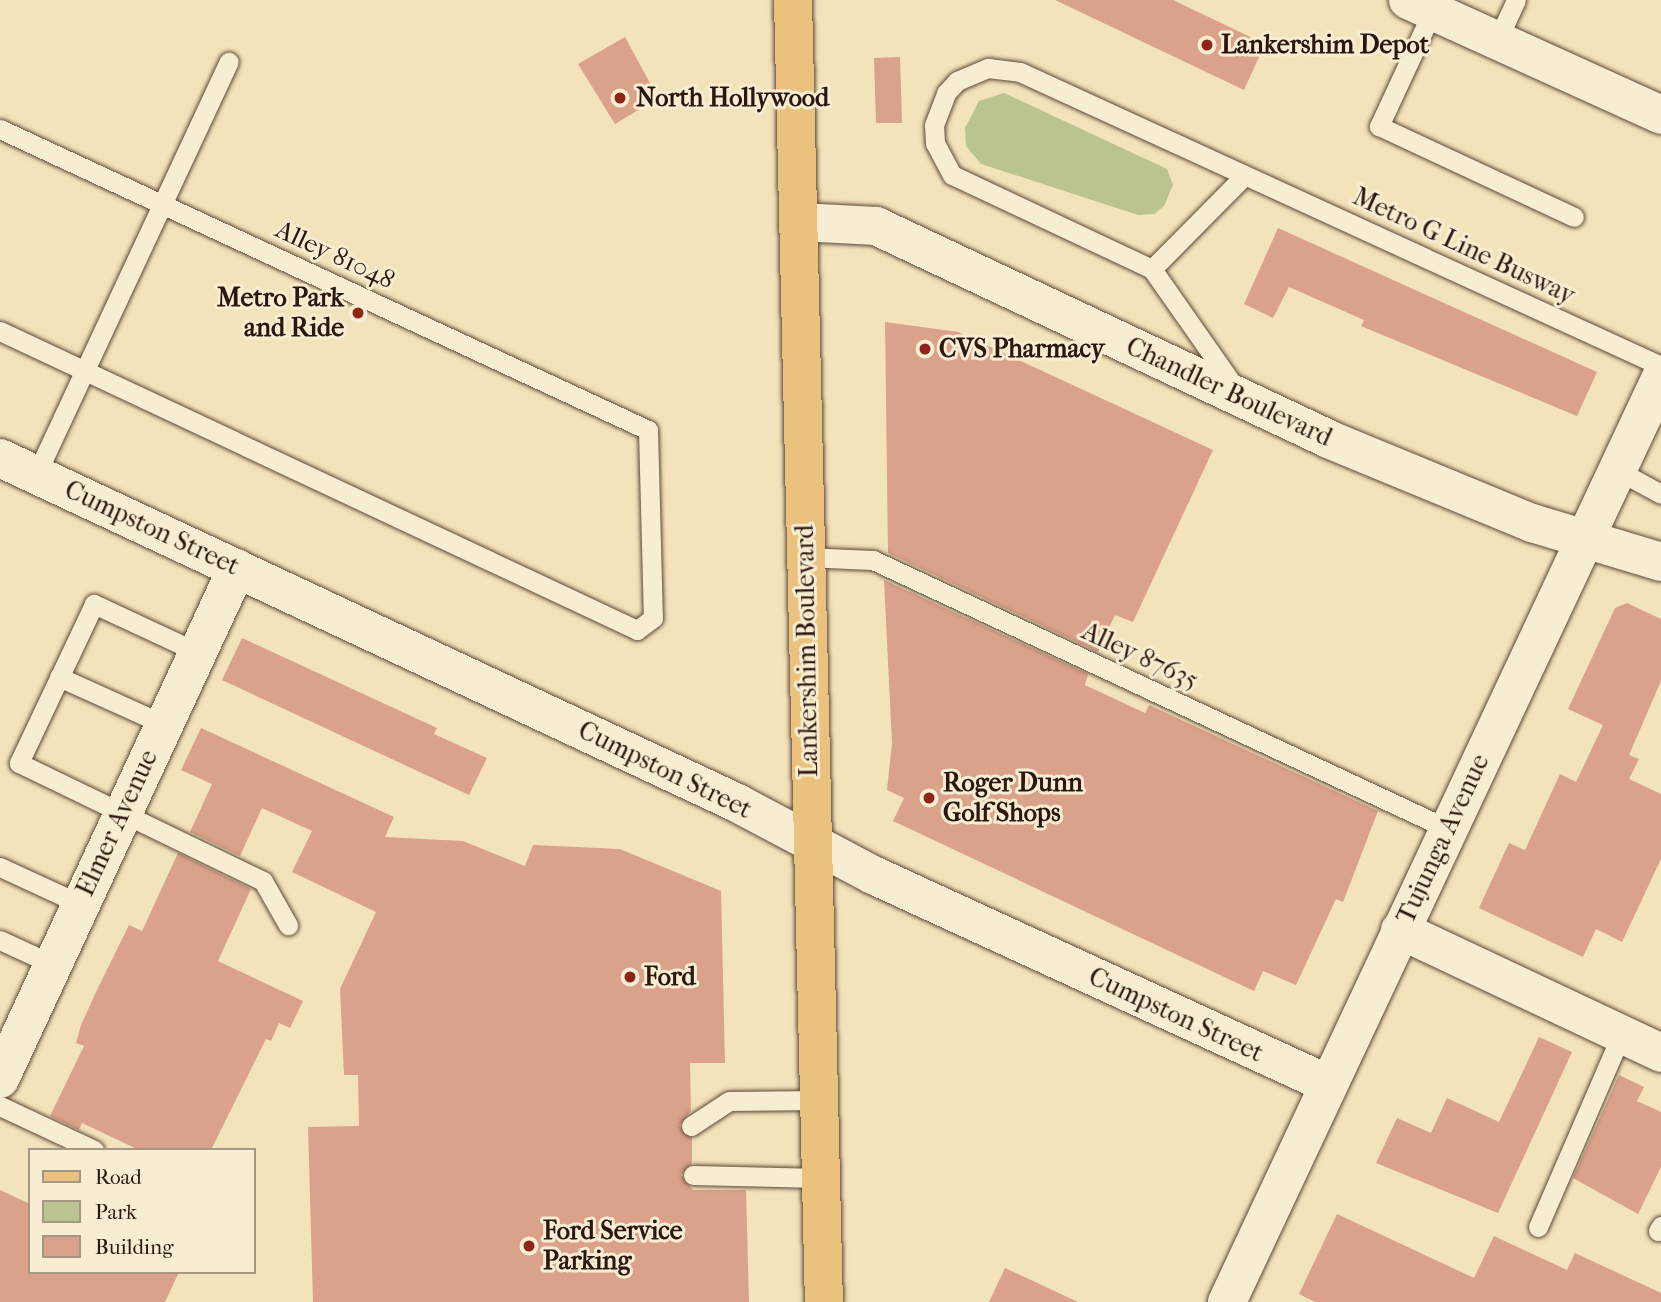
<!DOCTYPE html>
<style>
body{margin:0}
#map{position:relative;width:1661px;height:1302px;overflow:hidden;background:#f3e3ba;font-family:"IM FELL French Canon",serif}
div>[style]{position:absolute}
.green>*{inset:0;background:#bac490}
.building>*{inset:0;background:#daa18b}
.roads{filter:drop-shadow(0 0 2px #5e4939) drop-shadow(0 0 2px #5e4939)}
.service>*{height:19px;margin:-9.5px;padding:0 9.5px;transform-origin:9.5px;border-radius:9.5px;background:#f7edd2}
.minor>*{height:38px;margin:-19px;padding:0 19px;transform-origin:19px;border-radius:19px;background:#f7edd2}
.tertiary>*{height:38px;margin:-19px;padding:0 19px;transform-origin:19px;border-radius:19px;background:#f7edd2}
.primary>*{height:38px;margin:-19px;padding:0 19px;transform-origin:19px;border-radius:19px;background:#eac27d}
.dots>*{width:19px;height:19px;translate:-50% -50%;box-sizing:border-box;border:4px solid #f7edd2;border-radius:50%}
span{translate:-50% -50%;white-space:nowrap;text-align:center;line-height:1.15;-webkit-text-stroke:6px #f7edd2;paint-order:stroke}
.poi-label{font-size:26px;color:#2c160e;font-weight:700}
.left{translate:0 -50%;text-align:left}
.right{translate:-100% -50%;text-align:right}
.street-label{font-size:26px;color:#2c160e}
.legend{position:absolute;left:28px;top:1148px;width:228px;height:126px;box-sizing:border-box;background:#f7edd2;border:2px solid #a69784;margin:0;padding:9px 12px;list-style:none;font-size:21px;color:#2c160e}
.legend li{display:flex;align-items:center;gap:14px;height:35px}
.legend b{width:35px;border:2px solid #a69784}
</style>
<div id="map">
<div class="green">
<div style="clip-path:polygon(1004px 93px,1167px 169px,1173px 185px,1164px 206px,1154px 214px,1138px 215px,981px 164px,966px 146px,965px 128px,979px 101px)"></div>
</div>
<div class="building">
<div style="clip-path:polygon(1055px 0,1173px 0,1265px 44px,1244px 90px)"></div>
<div style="clip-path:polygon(625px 37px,658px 98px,615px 124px,578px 64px)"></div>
<div style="clip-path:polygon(900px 57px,902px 123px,876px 123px,874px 58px)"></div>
<div style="clip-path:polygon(1278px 228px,1597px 372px,1577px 416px,1361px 326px,1364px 320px,1289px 287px,1273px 318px,1244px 304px)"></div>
<div style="clip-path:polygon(885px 322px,958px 332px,1213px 450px,1133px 622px,1115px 615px,1098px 652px,888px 553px)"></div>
<div style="clip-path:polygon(884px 580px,1088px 674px,1085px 685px,1145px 713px,1149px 705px,1378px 811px,1343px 902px,1336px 899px,1296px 985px,1263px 971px,1254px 991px,893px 821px,904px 798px,887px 790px,892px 743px)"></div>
<div style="clip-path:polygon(1627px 603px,1661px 619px,1661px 681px,1629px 755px,1639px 759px,1629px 779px,1661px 794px,1661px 859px,1622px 942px,1596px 929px,1583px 957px,1479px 908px,1509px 843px,1525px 850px,1560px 774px,1576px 782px,1603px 725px,1568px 709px,1615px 608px)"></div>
<div style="clip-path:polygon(242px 638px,437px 728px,434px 734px,487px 758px,469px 795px,222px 680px)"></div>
<div style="clip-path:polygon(201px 728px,394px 817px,385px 837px,463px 841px,525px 866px,533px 845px,620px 849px,721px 891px,725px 1063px,690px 1063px,691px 1111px,679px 1126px,692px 1138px,692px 1163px,681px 1175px,693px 1190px,746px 1190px,749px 1302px,313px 1302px,308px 1127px,359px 1126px,358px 1075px,344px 1075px,340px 989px,376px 912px,292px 872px,312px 831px,262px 808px,240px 856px,190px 832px,212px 784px,181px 770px)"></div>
<div style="clip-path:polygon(178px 853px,251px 889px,218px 961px,303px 1001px,290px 1028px,279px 1023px,271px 1041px,266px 1039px,211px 1150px,139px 1150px,82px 1123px,79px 1130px,50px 1116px,84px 1046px,76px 1043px,81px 1025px,97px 990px,129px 925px,142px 931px)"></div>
<div style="clip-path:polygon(1539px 1037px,1572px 1052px,1498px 1213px,1376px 1163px,1397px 1118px,1431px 1133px,1447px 1098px,1499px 1122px)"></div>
<div style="clip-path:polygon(1619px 1075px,1644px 1087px,1637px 1101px,1661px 1112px,1661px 1167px,1638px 1214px,1573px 1178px)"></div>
<div style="clip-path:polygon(0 1190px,30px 1204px,30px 1272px,179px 1272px,165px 1302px,0 1302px)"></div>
<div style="clip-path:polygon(1337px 1214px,1474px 1278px,1494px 1236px,1567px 1270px,1575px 1253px,1661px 1293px,1661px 1302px,1315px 1302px,1299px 1294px)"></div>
<div style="clip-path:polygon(1005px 1268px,1078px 1302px,989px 1302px)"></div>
</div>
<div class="roads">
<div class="service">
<div style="left:1432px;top:12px;width:126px;rotate:114.9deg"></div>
<div style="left:1379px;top:126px;width:215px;rotate:25deg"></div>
<div style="left:1497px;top:41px;width:45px;rotate:-65.1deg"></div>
<div style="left:0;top:129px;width:714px;rotate:24.92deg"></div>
<div style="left:648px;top:430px;width:188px;rotate:88.5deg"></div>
<div style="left:653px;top:618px;width:20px;rotate:143deg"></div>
<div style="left:637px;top:630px;width:704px;rotate:-154.86deg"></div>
<div style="left:1152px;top:269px;width:221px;rotate:-154.8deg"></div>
<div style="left:952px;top:175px;width:36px;rotate:-118deg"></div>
<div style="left:935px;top:143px;width:18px;rotate:-93deg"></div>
<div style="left:934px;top:125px;width:34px;rotate:-69deg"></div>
<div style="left:946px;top:93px;width:16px;rotate:-47deg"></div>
<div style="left:957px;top:81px;width:34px;rotate:-23deg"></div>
<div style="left:988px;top:68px;width:32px;rotate:7deg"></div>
<div style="left:1020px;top:72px;width:705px;rotate:24.64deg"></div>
<div style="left:1152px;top:269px;width:146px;rotate:55deg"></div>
<div style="left:1152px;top:269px;width:131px;rotate:-45.3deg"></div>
<div style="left:1617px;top:470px;width:50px;rotate:28.6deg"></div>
<div style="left:36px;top:475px;width:456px;rotate:-65deg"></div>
<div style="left:804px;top:557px;width:69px;rotate:2.5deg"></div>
<div style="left:873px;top:560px;width:635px;rotate:25.07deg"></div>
<div style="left:197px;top:652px;width:114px;rotate:-155deg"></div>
<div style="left:94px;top:604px;width:176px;rotate:115.3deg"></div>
<div style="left:19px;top:763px;width:271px;rotate:25.8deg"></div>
<div style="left:263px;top:881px;width:51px;rotate:60.4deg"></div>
<div style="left:59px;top:677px;width:114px;rotate:24.3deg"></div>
<div style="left:0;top:867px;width:88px;rotate:24.8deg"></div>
<div style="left:0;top:940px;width:57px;rotate:24.8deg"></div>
<div style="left:0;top:1106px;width:104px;rotate:25.1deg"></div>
<div style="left:691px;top:1126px;width:45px;rotate:-33.3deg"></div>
<div style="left:729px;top:1101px;width:89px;rotate:-0.6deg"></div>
<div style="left:693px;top:1175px;width:128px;rotate:1.3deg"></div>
<div style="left:1538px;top:1227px;width:209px;rotate:-66.6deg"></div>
<div style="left:1658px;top:1231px;width:6px;rotate:-59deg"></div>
</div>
<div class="minor">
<div style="left:0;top:458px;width:814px;rotate:25.08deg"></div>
<div style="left:737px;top:803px;width:154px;rotate:27.9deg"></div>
<div style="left:873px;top:875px;width:501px;rotate:24.67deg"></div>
<div style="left:1400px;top:930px;width:289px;rotate:25.2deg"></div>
<div style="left:0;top:1079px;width:563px;rotate:-65.12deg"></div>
</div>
<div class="tertiary">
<div style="left:1408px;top:0;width:278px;rotate:24.4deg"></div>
<div style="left:800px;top:222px;width:76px;rotate:3deg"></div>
<div style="left:876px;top:226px;width:500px;rotate:25.2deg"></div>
<div style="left:1328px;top:439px;width:221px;rotate:22.4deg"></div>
<div style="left:1532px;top:523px;width:135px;rotate:16.8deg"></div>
<div style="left:1227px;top:1302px;width:1022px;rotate:-64.86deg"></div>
</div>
<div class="primary">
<div style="left:793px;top:0;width:1302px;rotate:88.64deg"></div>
</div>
</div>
<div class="dots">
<div style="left:1207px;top:45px;background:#8f2418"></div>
<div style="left:620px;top:98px;background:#8f2418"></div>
<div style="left:358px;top:313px;background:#8f2418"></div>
<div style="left:925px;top:349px;background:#8f2418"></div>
<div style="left:929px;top:798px;background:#8f2418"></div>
<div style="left:630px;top:977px;background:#8f2418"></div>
<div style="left:529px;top:1246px;background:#8f2418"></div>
</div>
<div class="poi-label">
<span class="left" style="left:1221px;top:45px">Lankershim Depot</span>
<span class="left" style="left:636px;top:98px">North Hollywood</span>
<span class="right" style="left:344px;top:313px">Metro Park<br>and Ride</span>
<span class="left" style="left:939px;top:349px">CVS Pharmacy</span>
<span class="left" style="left:943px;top:798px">Roger Dunn<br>Golf Shops</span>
<span class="left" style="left:644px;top:977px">Ford</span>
<span class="left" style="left:543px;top:1246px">Ford Service<br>Parking</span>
</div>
<div class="street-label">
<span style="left:1464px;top:246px;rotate:25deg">Metro G Line Busway</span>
<span style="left:335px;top:255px;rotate:25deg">Alley 81048</span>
<span style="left:1229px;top:392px;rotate:25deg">Chandler Boulevard</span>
<span style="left:152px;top:528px;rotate:25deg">Cumpston Street</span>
<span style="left:807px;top:651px;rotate:-91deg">Lankershim Boulevard</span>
<span style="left:1140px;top:656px;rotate:25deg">Alley 87635</span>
<span style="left:665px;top:770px;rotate:26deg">Cumpston Street</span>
<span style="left:117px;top:823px;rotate:-65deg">Elmer Avenue</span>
<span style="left:1443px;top:839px;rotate:-65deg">Tujunga Avenue</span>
<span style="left:1176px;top:1015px;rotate:25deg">Cumpston Street</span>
</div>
<ul class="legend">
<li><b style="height:9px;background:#eac27d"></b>Road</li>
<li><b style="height:19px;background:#bac490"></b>Park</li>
<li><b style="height:19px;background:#daa18b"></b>Building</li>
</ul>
</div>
